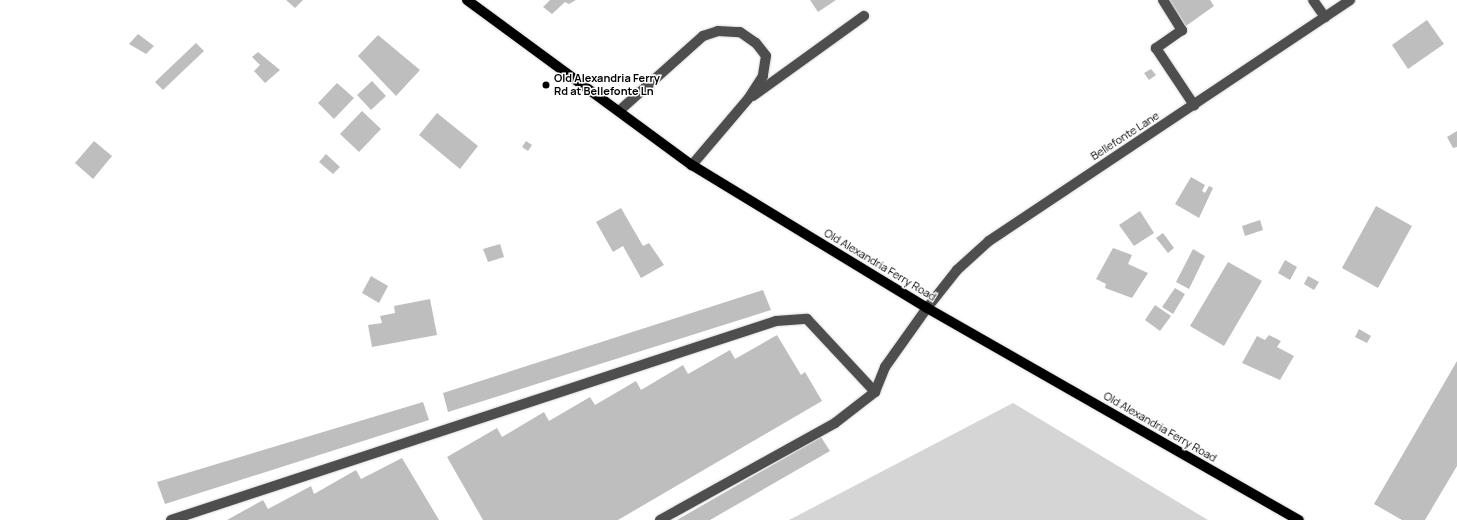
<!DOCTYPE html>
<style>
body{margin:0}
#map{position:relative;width:1457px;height:520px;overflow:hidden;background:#fff;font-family:Manrope,sans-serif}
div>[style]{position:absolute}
.green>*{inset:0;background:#d5d5d5}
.building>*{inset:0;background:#bebebe}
.roads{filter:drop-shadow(0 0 1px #dbdbdb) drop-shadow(0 0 1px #dbdbdb)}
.minor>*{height:10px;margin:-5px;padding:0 5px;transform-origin:5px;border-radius:5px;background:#4e4e4e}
.major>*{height:10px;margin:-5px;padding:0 5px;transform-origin:5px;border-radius:5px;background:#000}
.dots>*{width:11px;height:11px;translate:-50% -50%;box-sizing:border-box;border:2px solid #fff;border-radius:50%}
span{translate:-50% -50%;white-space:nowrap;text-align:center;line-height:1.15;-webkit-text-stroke:3px #fff;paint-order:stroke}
.poi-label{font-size:11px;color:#000;font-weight:700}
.left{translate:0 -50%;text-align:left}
.street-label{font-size:11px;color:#000}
</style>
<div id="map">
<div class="green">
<div style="clip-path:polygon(1013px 403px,1208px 520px,789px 520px)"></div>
</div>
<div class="building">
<div style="clip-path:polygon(286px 0,303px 0,295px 8px)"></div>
<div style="clip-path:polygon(550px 0,576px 0,569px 4px,565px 2px,552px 14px,543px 7px)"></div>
<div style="clip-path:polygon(810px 0,836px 0,818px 12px)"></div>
<div style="clip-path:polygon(1167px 0,1210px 0,1214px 6px,1186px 26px)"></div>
<div style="clip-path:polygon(1427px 20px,1444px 44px,1408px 69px,1392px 45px)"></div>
<div style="clip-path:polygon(138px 34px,154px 46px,146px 54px,129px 44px)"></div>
<div style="clip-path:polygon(378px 35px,420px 70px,396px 96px,358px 56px)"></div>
<div style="clip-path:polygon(196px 43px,204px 51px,163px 90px,155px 82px)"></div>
<div style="clip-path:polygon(258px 52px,280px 70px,265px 83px,254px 71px,260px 65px,252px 57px)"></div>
<div style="clip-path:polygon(1151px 69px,1156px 75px,1149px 80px,1144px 73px)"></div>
<div style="clip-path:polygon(372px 81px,386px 96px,371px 110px,357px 95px)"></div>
<div style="clip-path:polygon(337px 83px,354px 98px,334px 119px,318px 103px)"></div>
<div style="clip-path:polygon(362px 111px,381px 129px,359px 152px,340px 134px)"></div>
<div style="clip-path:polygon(437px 113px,478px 146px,460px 169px,419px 135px)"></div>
<div style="clip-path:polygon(1457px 131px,1457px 147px,1453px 148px,1447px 137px)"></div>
<div style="clip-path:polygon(94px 141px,112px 156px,93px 179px,75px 163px)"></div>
<div style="clip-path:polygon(526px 141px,532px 145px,528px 151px,522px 147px)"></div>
<div style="clip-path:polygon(326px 154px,340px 167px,333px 174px,319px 162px)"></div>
<div style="clip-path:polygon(1191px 177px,1205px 185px,1202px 191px,1205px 193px,1209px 186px,1213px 188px,1199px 218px,1175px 204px)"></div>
<div style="clip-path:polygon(1376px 206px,1412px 226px,1378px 288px,1342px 268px)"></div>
<div style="clip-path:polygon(621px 208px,643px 246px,649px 243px,664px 265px,641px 278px,623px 246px,613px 252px,596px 222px)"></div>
<div style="clip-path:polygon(1140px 211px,1154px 233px,1134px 246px,1119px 225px)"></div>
<div style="clip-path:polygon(1260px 220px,1263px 230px,1245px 236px,1242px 226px)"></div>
<div style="clip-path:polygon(1163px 233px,1174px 248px,1168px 253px,1156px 238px)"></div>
<div style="clip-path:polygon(500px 244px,504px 257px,488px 262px,483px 249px)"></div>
<div style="clip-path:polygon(1113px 248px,1132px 255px,1128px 264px,1148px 273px,1132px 298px,1105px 288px,1106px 284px,1096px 279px)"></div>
<div style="clip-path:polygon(1193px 249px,1205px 256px,1189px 289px,1176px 282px)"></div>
<div style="clip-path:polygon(1285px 260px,1297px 267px,1290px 280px,1278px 273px)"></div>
<div style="clip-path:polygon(1228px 262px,1262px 281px,1224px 346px,1190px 326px)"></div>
<div style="clip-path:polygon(371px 276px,388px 286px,379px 303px,362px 293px)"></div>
<div style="clip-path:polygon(1308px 276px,1319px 282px,1314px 290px,1304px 284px)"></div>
<div style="clip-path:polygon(1175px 288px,1185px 294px,1173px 314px,1162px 307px)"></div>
<div style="clip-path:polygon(763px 290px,771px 310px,448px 412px,443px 393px)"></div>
<div style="clip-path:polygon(430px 299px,437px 335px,372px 347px,368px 325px,382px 323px,380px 316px,395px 313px,394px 306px)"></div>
<div style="clip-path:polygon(1155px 305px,1171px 316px,1160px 331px,1145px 320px)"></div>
<div style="clip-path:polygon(1359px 329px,1371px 336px,1367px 343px,1355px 337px)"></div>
<div style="clip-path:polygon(777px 335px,801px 375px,805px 372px,822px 401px,618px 520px,483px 520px,447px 457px,497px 428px,502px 437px,544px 412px,549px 421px,590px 397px,595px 405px,636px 381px,641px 390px,683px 365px,688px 374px,730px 350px,735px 359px)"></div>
<div style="clip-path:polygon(1269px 335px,1281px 341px,1277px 347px,1294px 356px,1280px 380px,1242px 363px,1257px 336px,1265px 340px)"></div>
<div style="clip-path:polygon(1457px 361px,1457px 466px,1425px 520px,1402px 520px,1374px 504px)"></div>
<div style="clip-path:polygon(423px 402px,429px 420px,165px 504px,157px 482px)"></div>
<div style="clip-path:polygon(821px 437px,830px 451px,710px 520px,677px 520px)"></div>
<div style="clip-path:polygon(402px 458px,439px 520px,227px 520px,263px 500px,268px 509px,311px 486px,314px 494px,356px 470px,361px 479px)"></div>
</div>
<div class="roads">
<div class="minor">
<div style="left:1163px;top:0;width:36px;rotate:58deg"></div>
<div style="left:1182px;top:30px;width:32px;rotate:145deg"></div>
<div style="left:1156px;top:48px;width:69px;rotate:56.3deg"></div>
<div style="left:1313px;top:0;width:21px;rotate:55deg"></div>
<div style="left:753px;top:96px;width:137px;rotate:-35.8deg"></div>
<div style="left:619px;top:111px;width:113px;rotate:-41.8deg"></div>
<div style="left:703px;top:36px;width:16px;rotate:-18deg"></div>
<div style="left:718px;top:31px;width:22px;rotate:3deg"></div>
<div style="left:740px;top:32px;width:19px;rotate:35deg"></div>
<div style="left:756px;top:43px;width:16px;rotate:52deg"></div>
<div style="left:766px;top:56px;width:20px;rotate:99deg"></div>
<div style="left:763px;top:76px;width:27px;rotate:123deg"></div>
<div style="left:748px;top:99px;width:87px;rotate:130.3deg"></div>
<div style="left:171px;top:520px;width:637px;rotate:-18.21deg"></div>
<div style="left:776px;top:321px;width:31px;rotate:-4deg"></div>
<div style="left:807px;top:319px;width:100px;rotate:47deg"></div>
<div style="left:660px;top:520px;width:200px;rotate:-29deg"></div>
<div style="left:835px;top:423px;width:51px;rotate:-37.8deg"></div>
<div style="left:875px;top:392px;width:27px;rotate:-68deg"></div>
<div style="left:885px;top:367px;width:72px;rotate:-54.6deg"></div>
<div style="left:927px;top:308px;width:48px;rotate:-51.7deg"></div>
<div style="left:957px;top:270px;width:43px;rotate:-42.2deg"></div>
<div style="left:989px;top:241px;width:434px;rotate:-33.7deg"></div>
</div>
<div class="major">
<div style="left:467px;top:0;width:279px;rotate:36.3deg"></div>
<div style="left:692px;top:165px;width:275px;rotate:31.3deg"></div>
<div style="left:927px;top:308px;width:428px;rotate:29.7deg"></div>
</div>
</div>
<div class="dots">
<div style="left:546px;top:85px;background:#000"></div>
</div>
<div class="poi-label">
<span class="left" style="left:554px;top:85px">Old Alexandria Ferry<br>Rd at Bellefonte Ln</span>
</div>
<div class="street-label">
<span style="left:1125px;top:136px;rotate:-33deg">Bellefonte Lane</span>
<span style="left:880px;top:265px;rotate:31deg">Old Alexandria Ferry Road</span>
<span style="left:1160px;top:427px;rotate:30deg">Old Alexandria Ferry Road</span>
</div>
</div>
